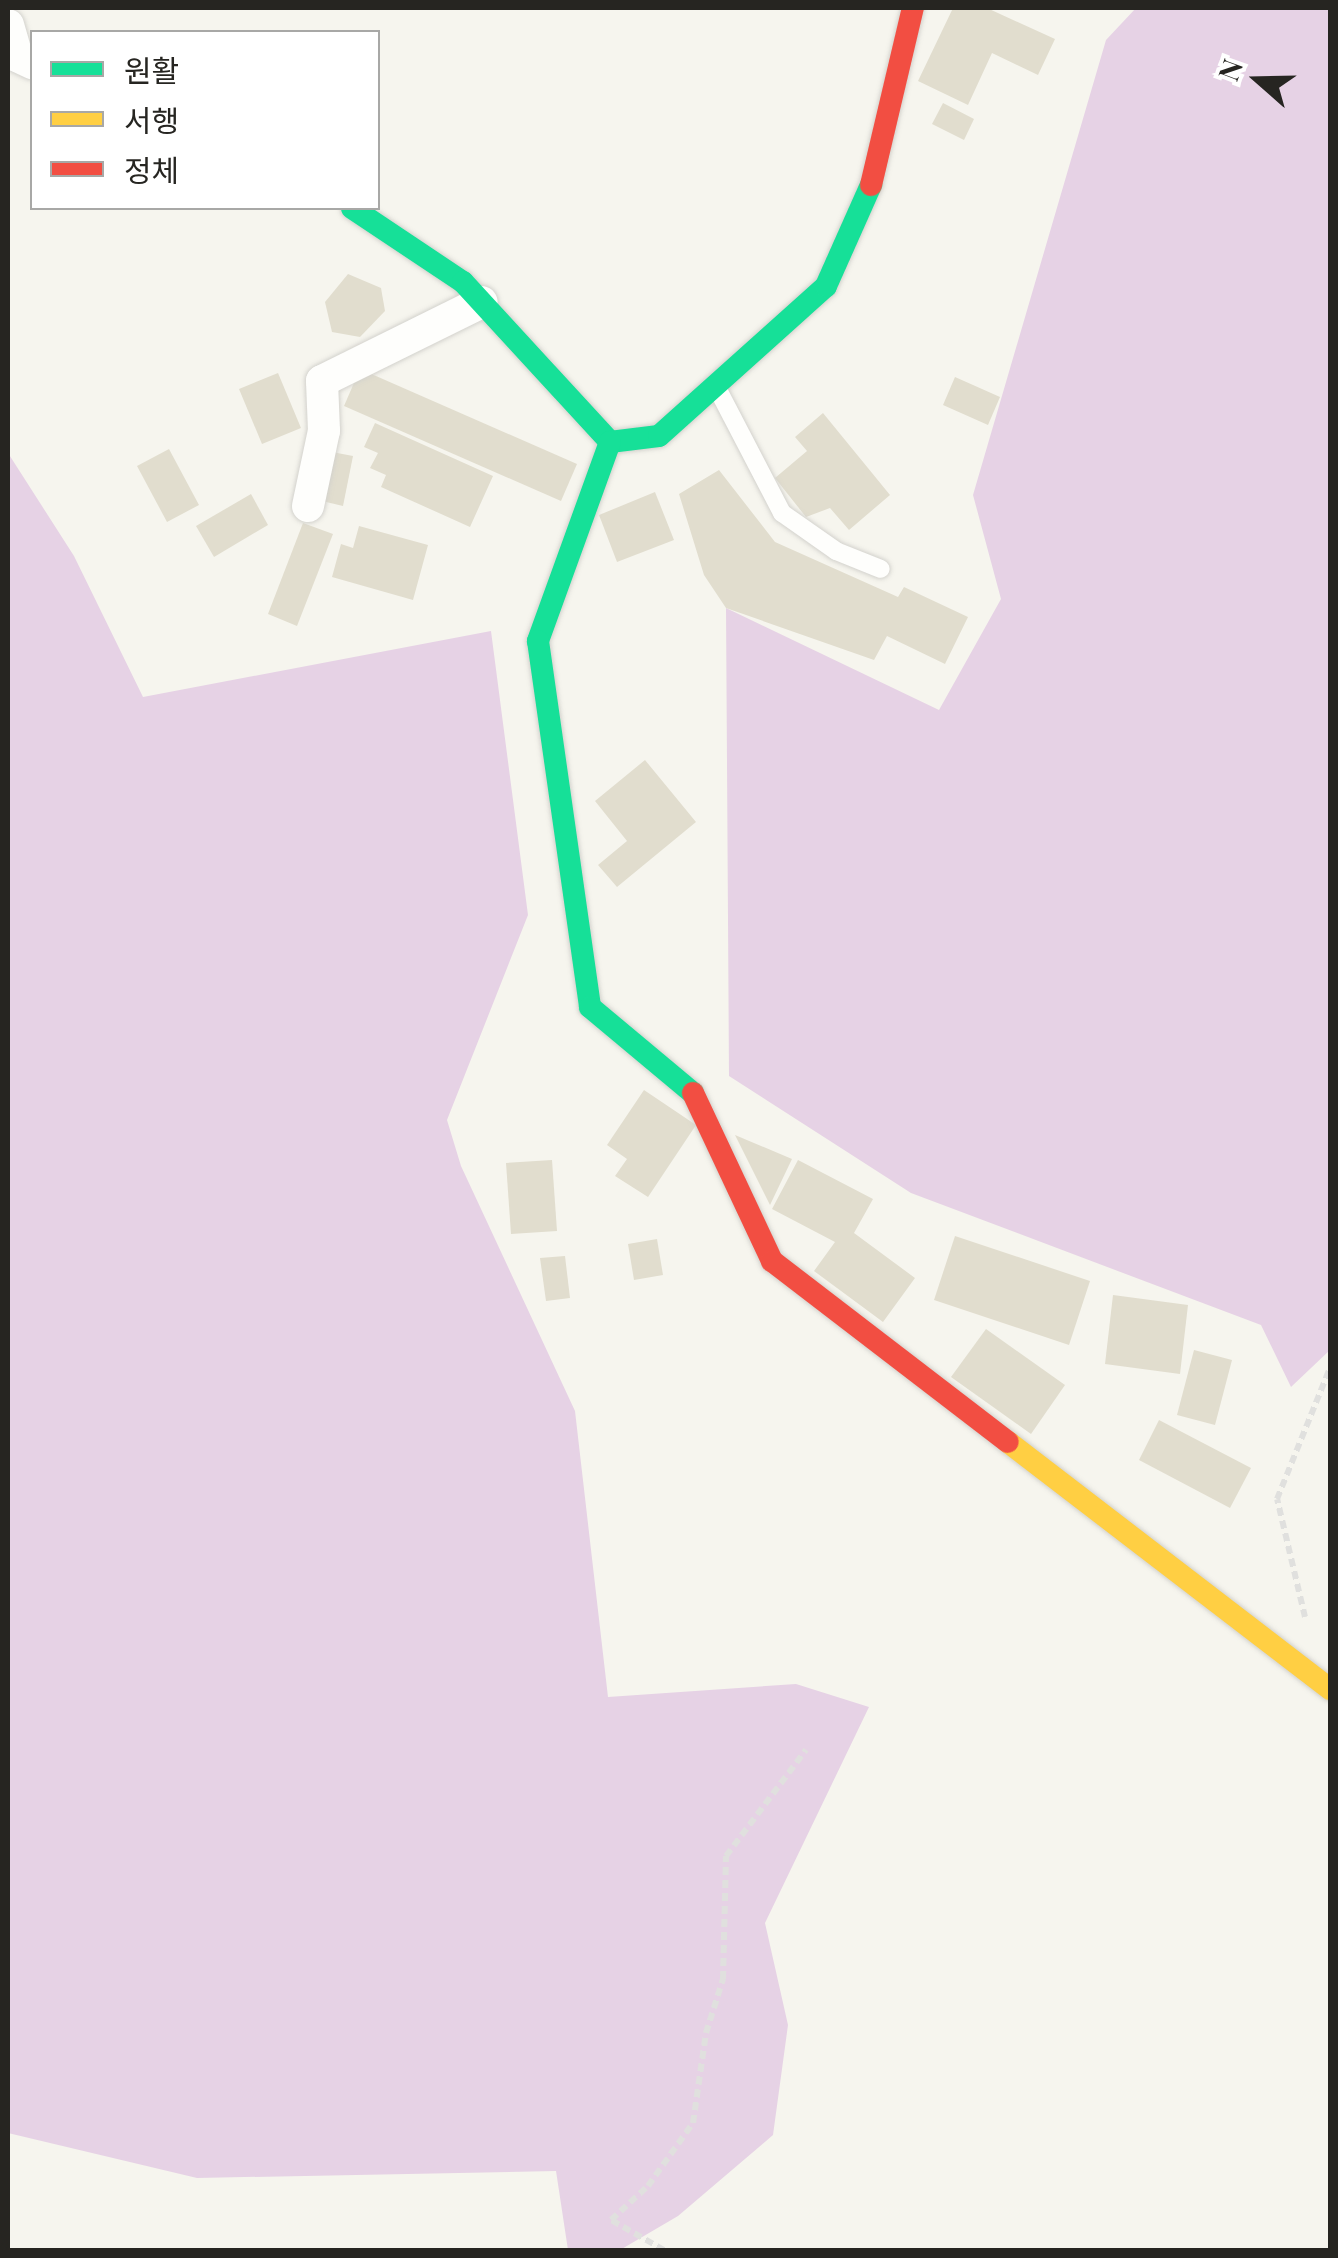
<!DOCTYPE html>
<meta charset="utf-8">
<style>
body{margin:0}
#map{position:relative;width:1338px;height:2258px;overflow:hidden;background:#f6f5ee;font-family:"Playfair Display","Noto Sans KR",serif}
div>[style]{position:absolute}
.green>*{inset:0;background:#e6d2e5}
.building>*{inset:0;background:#e1ddce}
.path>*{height:6px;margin-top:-3px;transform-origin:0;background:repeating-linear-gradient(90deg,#e0e0de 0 8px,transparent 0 13px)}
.roads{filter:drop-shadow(0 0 2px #d3d2cd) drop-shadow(0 0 2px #d3d2cd)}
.lane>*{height:18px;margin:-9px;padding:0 9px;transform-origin:9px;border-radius:9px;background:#fefefc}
.street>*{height:32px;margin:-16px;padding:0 16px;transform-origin:16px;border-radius:16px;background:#fefefc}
.fast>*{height:22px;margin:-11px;padding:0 11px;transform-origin:11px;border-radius:11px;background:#16e098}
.slow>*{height:22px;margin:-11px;padding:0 11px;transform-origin:11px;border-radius:11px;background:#ffcf43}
.jam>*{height:22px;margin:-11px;padding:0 11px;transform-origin:11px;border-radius:11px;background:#f24e42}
span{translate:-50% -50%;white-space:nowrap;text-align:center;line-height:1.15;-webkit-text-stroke:10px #fff;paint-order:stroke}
.frame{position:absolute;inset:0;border:10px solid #262521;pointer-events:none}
.legend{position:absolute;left:30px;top:30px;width:350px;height:180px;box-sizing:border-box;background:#fff;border:2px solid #a8a8a6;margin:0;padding:12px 18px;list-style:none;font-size:30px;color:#262521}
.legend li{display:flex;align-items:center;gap:20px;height:50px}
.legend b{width:50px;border:2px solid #a8a8a6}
.north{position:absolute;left:1208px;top:30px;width:100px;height:100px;-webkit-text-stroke:8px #fff;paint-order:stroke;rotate:290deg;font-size:28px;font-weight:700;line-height:40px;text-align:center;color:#262521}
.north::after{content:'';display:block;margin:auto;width:35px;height:45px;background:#262521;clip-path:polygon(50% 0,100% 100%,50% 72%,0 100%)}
</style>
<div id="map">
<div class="green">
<div style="clip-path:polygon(1136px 8px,1330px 8px,1330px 1350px,1291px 1387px,1261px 1325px,911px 1193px,729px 1076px,726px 608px,939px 710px,1001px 599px,973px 495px,1106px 40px)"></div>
<div style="clip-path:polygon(8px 453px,74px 556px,143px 697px,491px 631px,528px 915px,447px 1120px,461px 1166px,575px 1411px,608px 1697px,796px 1684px,869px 1707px,765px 1923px,788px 2025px,773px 2135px,678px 2216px,620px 2250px,568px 2250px,556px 2171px,197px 2178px,8px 2133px)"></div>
</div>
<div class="building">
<div style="clip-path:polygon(953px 8px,987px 8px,1055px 39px,1038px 75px,992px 53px,968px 105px,918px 81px)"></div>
<div style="clip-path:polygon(943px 103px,974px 119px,964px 140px,932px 124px)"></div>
<div style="clip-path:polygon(348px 274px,381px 288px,385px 311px,360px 337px,332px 332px,325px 302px)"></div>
<div style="clip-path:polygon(360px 369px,577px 464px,561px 501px,344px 406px)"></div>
<div style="clip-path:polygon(278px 373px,301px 428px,262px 444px,239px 389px)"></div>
<div style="clip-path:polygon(955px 377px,1000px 397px,988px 425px,943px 405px)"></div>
<div style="clip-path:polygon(823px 413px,890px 495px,849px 530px,830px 508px,806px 517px,775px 478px,807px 451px,795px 437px)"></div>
<div style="clip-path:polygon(375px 423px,493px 476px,470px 527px,381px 487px,386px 475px,370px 468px,378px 453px,364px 447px)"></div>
<div style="clip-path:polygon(169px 449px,199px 505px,167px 522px,137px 466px)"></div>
<div style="clip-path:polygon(332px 452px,353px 456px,343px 506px,322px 501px)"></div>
<div style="clip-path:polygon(719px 470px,775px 542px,898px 597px,904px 587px,968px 617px,945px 664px,887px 636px,874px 660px,726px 608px,704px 575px,679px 494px)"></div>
<div style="clip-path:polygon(655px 492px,674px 540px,617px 562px,599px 515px)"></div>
<div style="clip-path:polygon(251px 494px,268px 525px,214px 557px,196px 526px)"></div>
<div style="clip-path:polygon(303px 523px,333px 534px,297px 626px,268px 614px)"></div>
<div style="clip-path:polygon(359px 526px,428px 545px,413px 600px,332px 577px,341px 544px,353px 548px)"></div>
<div style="clip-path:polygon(645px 760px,696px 822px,617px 887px,598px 865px,627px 841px,595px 801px)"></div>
<div style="clip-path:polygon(644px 1090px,696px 1125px,648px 1197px,615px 1176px,627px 1159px,607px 1145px)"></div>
<div style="clip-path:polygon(735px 1135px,792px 1159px,770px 1205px)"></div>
<div style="clip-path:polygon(552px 1160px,557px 1231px,511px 1234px,506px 1163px)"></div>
<div style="clip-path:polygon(798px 1160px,873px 1199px,854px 1233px,915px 1278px,883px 1322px,814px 1271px,835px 1242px,772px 1209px)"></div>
<div style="clip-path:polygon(955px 1236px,1090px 1281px,1069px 1345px,934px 1300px)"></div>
<div style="clip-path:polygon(657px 1239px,663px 1275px,634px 1280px,628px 1244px)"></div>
<div style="clip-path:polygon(565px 1256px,570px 1298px,546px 1301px,540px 1258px)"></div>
<div style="clip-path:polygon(1113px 1295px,1188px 1305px,1180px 1374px,1105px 1364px)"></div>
<div style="clip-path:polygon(986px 1329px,1065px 1385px,1031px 1434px,951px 1377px)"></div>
<div style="clip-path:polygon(1194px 1350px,1232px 1360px,1215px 1425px,1177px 1415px)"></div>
<div style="clip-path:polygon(1159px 1420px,1251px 1468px,1230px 1508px,1139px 1460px)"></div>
</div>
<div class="path">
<div style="left:1305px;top:1617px;width:121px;rotate:-103.3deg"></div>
<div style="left:1277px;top:1499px;width:141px;rotate:-68deg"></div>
<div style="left:664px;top:2250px;width:61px;rotate:-150.5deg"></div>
<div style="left:611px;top:2220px;width:50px;rotate:-42.6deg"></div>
<div style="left:648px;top:2186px;width:77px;rotate:-54.5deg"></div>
<div style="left:693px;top:2123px;width:91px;rotate:-81.8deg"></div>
<div style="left:706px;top:2033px;width:57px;rotate:-72.5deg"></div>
<div style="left:723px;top:1979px;width:123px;rotate:-88.6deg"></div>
<div style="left:726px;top:1856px;width:133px;rotate:-53deg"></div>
</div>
<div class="roads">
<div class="lane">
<div style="left:717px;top:388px;width:141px;rotate:62.5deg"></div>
<div style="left:782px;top:513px;width:66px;rotate:35.1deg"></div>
<div style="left:836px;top:551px;width:48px;rotate:21.8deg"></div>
</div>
<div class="street">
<div style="left:8px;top:25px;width:32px;rotate:74deg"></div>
<div style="left:17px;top:56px;width:17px;rotate:25deg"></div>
<div style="left:308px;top:506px;width:77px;rotate:-78deg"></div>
<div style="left:324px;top:431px;width:50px;rotate:-92.3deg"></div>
<div style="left:322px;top:381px;width:178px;rotate:-26.3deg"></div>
</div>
<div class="fast">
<div style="left:352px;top:208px;width:133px;rotate:33.7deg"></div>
<div style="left:463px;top:282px;width:217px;rotate:47.4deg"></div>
<div style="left:610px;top:442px;width:49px;rotate:-7deg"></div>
<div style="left:659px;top:436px;width:224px;rotate:-41.9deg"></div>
<div style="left:826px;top:286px;width:111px;rotate:-66deg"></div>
<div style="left:610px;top:442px;width:212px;rotate:109.9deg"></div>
<div style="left:538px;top:641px;width:370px;rotate:81.9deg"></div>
<div style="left:590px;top:1007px;width:134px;rotate:39.9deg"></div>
</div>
<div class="slow">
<div style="left:1008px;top:1442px;width:406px;rotate:37.5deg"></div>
</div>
<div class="jam">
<div style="left:871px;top:185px;width:182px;rotate:-76.7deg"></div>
<div style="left:693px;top:1093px;width:186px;rotate:64.8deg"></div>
<div style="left:772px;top:1261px;width:297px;rotate:37.5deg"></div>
</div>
</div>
<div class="frame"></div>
<ul class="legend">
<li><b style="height:12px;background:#16e098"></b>원활</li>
<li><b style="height:12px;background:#ffcf43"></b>서행</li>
<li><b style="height:12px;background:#f24e42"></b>정체</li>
</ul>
<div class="north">N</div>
</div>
